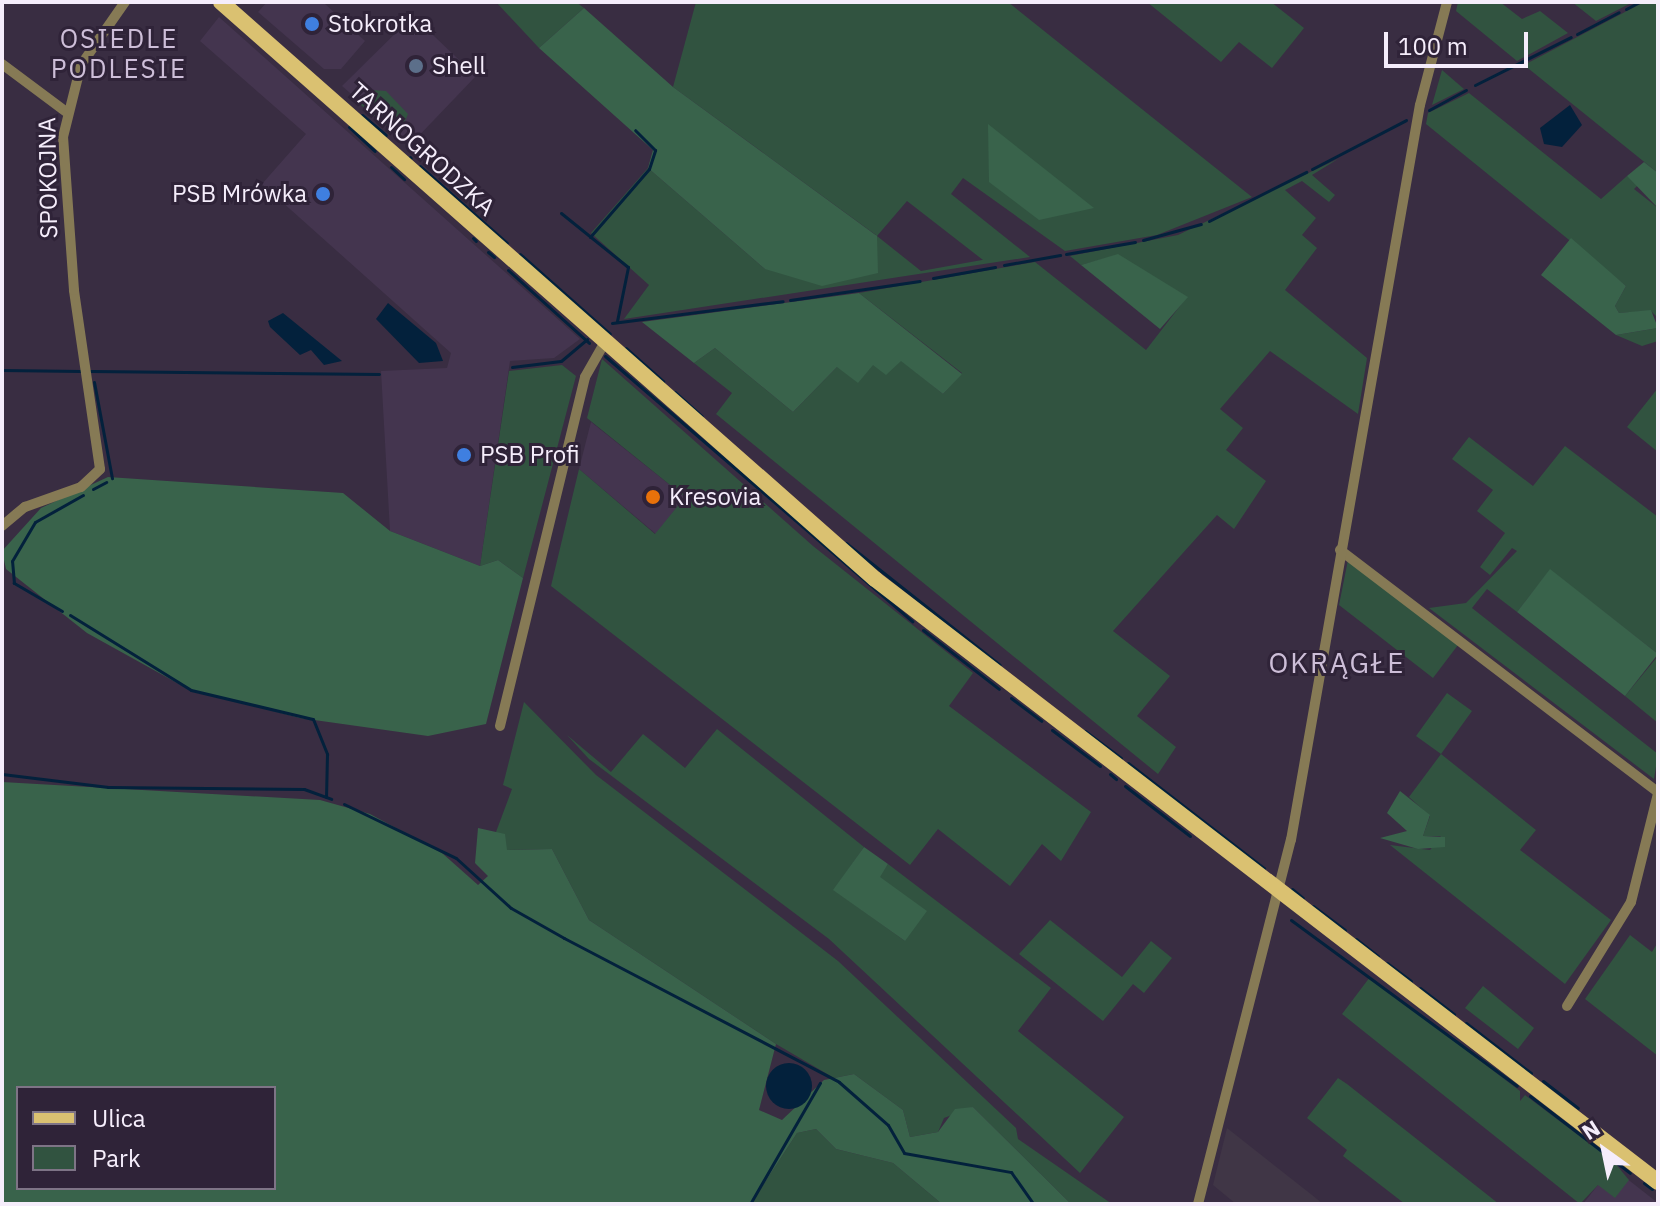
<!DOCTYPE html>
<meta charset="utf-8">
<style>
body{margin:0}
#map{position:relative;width:1660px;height:1206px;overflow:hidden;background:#392d42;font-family:"IBM Plex Sans",sans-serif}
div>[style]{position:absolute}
.built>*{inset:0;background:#44354f}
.industrial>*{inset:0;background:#403646}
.green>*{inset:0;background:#315340}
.forest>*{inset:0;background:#39634b}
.water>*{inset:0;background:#03213c}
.round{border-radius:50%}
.stream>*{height:3px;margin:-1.5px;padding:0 1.5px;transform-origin:1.5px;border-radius:1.5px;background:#03213c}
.minor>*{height:10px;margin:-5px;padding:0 5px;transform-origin:5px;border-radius:5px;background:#867a55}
.primary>*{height:16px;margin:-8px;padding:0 8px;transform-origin:8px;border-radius:8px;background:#dac171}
.dots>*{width:22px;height:22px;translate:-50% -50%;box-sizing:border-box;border:4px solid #2f2338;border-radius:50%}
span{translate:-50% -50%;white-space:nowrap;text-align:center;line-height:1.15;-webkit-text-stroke:6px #2f2338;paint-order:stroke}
.poi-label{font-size:24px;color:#f5edfb}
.left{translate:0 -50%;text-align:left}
.right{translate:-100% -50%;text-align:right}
.street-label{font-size:24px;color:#f5edfb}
.neighbourhood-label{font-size:26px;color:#cdbed8;letter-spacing:2px}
.quarter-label{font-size:28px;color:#cdbed8;letter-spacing:2px}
.frame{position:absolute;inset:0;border:4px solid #f5edfb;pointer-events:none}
.legend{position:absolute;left:16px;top:1086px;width:260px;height:104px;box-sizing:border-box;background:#2f2338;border:2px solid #7e7486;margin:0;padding:10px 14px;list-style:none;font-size:24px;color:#f5edfb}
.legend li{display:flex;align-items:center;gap:16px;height:40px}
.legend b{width:40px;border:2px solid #7e7486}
.north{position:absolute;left:1564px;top:1110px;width:80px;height:80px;-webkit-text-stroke:6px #2f2338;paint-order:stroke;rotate:327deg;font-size:22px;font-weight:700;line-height:32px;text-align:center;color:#f5edfb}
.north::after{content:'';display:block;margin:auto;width:28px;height:36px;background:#f5edfb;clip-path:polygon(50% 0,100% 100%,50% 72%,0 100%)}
.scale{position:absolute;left:1384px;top:32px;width:144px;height:36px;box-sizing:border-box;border:4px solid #f5edfb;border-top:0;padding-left:10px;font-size:24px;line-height:28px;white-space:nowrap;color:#f5edfb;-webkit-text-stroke:6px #2f2338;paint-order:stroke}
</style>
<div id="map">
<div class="built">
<div style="clip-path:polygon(267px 2px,323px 2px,365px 41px,341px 69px,324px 69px,258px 12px)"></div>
<div style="clip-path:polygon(413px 16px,476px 76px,410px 145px,342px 86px)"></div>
<div style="clip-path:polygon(219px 17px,580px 339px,554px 358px,510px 361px,480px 566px,390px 531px,381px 371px,447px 368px,451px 353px,262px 184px,306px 134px,200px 41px)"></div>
<div style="clip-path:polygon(591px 422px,685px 497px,656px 534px,579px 469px)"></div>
<div style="clip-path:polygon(1612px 1167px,1658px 1203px,1658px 1204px,1583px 1204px)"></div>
</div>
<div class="industrial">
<div style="clip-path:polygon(1227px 1128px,1312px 1195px,1323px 1204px,1236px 1204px,1213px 1185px)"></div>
</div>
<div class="green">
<div style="clip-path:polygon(496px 2px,576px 2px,584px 8px,539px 48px)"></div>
<div style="clip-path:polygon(evenodd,696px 2px,1008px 2px,1252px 197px,1157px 235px,1065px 251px,963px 178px,951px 194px,1030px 257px,624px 319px,649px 285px,591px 233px,648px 168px,765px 269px,876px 235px,673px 87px,696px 2px,907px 201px,983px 260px,982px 260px,921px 271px,877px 236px,907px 201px)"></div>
<div style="clip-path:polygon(1147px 2px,1271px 2px,1304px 28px,1272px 68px,1239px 42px,1221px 62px)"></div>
<div style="clip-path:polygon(1458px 2px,1500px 2px,1522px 19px,1540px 11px,1568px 33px,1517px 61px,1456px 11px)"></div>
<div style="clip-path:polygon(1572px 2px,1633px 2px,1596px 21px)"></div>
<div style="clip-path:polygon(1644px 2px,1658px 2px,1658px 173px,1524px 65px)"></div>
<div style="clip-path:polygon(1442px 70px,1464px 89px,1432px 105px)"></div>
<div style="clip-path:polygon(372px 90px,386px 91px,408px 114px,399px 136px,356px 101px)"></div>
<div style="clip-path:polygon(1469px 93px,1601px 199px,1627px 176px,1640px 183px,1634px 189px,1658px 208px,1658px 318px,1651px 311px,1619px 313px,1615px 306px,1626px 286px,1426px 124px,1428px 113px)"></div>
<div style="clip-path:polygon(1338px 159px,1312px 175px,1335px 195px,1329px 202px,1302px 181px,1285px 190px,1316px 218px,1302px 235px,1317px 248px,1285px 290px,1367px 358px,1358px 414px,1270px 351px,1220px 409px,1243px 428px,1226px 450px,1266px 481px,1234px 529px,1217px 515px,1113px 631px,1170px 676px,1137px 716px,1176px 747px,1158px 774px,716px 414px,732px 393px,694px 363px,715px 348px,793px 412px,837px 367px,901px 360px,943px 394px,962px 373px,859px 293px,1035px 262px,1146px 350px,1187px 297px,1118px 255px,1081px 265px,1070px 256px,1178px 235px)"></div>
<div style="clip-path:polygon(1658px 328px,1658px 341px,1642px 346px,1616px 335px)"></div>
<div style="clip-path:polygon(602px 359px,813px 546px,973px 673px,949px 706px,1091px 812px,1061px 861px,1042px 844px,1010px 886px,938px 829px,910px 865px,551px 586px,579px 469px,655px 534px,685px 497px,587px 418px)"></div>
<div style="clip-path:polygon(562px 365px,576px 376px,523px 578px,498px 560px,480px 566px,509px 371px)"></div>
<div style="clip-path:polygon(1658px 388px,1658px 452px,1627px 427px)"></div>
<div style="clip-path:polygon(1469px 437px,1533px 486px,1565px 446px,1658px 517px,1658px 654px,1550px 570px,1517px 612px,1487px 589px,1472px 608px,1658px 754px,1654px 779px,1429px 608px,1466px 603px,1517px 551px,1512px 548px,1490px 575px,1480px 567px,1505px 533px,1477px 511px,1493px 490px,1452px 459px)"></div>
<div style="clip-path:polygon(1348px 560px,1458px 645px,1433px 678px,1339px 605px)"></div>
<div style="clip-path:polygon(1658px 656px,1658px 723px,1625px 696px)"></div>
<div style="clip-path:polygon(1447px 693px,1472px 711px,1441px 754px,1536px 830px,1520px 850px,1611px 920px,1565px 984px,1390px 845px,1430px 850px,1441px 836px,1423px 836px,1430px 816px,1409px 797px,1441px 754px,1416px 736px)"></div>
<div style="clip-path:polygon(524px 702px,596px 775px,838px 961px,1016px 1128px,1018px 1139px,1112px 1204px,1071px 1204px,973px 1107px,944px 1118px,938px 1132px,910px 1137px,903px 1110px,854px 1074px,834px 1078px,776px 1044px,589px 920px,552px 849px,506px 850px,496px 832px,512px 789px,503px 785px)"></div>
<div style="clip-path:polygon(717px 729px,864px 847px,834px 890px,905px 941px,879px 877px,888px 864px,1051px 988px,1018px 1031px,1124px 1117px,1080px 1173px,829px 939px,589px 759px,567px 735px,611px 772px,643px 734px,685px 768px)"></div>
<div style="clip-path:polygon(1050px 920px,1122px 977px,1151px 941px,1172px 958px,1144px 993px,1133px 984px,1103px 1021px,1019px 954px)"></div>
<div style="clip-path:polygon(1630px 935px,1652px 952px,1658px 942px,1658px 1056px,1585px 999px)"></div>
<div style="clip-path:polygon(1370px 977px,1520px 1091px,1520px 1101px,1525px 1095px,1614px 1162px,1629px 1180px,1615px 1198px,1598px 1185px,1580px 1204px,1342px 1014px)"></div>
<div style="clip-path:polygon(1483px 986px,1534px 1028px,1518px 1049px,1465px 1008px)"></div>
<div style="clip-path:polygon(1338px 1078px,1347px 1084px,1499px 1204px,1405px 1204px,1343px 1156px,1347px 1150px,1307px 1118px)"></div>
<div style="clip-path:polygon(816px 1129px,836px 1149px,893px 1163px,942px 1204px,751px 1204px,797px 1133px)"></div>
</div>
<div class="forest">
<div style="clip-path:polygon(584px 8px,673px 87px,877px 236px,878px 273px,822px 286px,765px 269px,648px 168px,653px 150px,539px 48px)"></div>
<div style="clip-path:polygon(988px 124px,1094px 208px,1039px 220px,989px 182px)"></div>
<div style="clip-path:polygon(1644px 162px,1658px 173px,1658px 208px,1627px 176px)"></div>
<div style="clip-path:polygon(1571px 238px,1626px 286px,1615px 306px,1619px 313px,1651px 310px,1658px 328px,1616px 335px,1541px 275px)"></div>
<div style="clip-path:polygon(1118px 254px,1188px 297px,1160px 329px,1081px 265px)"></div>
<div style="clip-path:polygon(859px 293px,962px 374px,943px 394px,901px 361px,886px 375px,873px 365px,858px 383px,837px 367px,793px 412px,715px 348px,694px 363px,642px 322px)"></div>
<div style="clip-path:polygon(108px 477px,343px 493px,390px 531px,480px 566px,498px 560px,523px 578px,486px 724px,428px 736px,300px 718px,188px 689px,87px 633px,6px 569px,2px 551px,41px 508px)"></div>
<div style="clip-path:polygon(1550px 569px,1658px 654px,1625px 696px,1517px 612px)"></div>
<div style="clip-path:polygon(evenodd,2px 782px,320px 800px,370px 814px,442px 853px,478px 885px,488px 876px,475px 863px,478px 828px,505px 834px,507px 850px,552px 849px,589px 920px,776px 1044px,759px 1110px,782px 1120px,824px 1080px,854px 1074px,903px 1110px,910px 1137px,938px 1132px,955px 1109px,973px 1107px,1071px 1204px,942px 1204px,893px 1163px,836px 1149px,816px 1129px,797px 1133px,751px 1204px,2px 1204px,2px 782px,18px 1088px,274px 1088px,274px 1188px,18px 1188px,18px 1088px)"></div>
<div style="clip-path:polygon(1400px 791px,1430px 815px,1423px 836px,1445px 837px,1445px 847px,1418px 849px,1380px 838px,1407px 831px,1387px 813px)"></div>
<div style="clip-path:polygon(864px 847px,888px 864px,880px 877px,927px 911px,905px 941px,833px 890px)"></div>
</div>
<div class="water">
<div style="clip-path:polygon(1570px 105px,1582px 125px,1562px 147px,1544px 144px,1540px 128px)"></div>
<div style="clip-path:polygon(388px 303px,436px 343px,443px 361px,419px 363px,376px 319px)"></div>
<div style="clip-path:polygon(283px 313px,342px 361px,324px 365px,311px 350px,300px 355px,270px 327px,268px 321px)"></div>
<div class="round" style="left:766px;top:1063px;width:46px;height:46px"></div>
</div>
<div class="stream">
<div style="left:1626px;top:9px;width:15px;rotate:-28deg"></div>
<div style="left:1577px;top:34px;width:47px;rotate:-27.6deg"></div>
<div style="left:1475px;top:85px;width:107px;rotate:-26.6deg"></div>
<div style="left:1429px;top:110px;width:42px;rotate:-28.4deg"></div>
<div style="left:362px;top:115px;width:31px;rotate:40deg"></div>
<div style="left:349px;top:127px;width:35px;rotate:43deg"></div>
<div style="left:410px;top:157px;width:1px;rotate:45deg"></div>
<div style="left:420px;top:166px;width:116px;rotate:41.5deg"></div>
<div style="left:391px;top:167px;width:18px;rotate:43deg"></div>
<div style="left:1312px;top:169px;width:106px;rotate:-27.5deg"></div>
<div style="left:561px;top:213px;width:86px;rotate:38.9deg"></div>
<div style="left:628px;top:267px;width:55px;rotate:101.5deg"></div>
<div style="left:1209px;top:221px;width:109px;rotate:-26.8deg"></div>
<div style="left:590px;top:237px;width:90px;rotate:-49.1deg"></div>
<div style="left:649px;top:169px;width:20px;rotate:-72deg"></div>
<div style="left:655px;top:150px;width:28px;rotate:-135deg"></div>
<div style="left:473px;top:238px;width:4px;rotate:45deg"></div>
<div style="left:1143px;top:240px;width:60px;rotate:-15.4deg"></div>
<div style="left:488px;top:252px;width:8px;rotate:40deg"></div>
<div style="left:520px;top:254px;width:120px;rotate:41.6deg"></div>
<div style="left:1066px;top:254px;width:70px;rotate:-9.9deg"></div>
<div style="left:1004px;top:265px;width:57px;rotate:-10.1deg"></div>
<div style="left:508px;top:270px;width:109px;rotate:42deg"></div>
<div style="left:933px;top:278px;width:63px;rotate:-10.1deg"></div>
<div style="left:790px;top:300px;width:131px;rotate:-8.3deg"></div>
<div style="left:612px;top:323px;width:172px;rotate:-7.3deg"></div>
<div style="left:626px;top:348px;width:50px;rotate:41.7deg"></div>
<div style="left:605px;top:356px;width:406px;rotate:40.8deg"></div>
<div style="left:512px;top:367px;width:49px;rotate:-7deg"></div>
<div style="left:561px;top:361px;width:34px;rotate:-40deg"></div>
<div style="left:2px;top:370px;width:79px;rotate:0.7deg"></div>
<div style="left:91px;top:371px;width:288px;rotate:0.6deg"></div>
<div style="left:94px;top:382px;width:98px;rotate:79.4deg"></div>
<div style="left:675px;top:392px;width:36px;rotate:42deg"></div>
<div style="left:93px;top:489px;width:15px;rotate:-28deg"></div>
<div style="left:846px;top:543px;width:196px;rotate:38.4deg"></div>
<div style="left:62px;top:611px;width:56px;rotate:-149.7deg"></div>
<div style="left:14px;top:583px;width:22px;rotate:-95deg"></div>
<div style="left:12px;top:561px;width:45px;rotate:-59.5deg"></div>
<div style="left:35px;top:522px;width:55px;rotate:-29.4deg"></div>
<div style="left:70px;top:615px;width:142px;rotate:31.8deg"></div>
<div style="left:191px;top:690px;width:125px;rotate:13.4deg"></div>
<div style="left:313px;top:719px;width:38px;rotate:68deg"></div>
<div style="left:327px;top:754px;width:43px;rotate:91.3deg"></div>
<div style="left:923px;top:630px;width:96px;rotate:37.8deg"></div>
<div style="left:1011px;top:698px;width:38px;rotate:37deg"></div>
<div style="left:1052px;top:730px;width:60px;rotate:36.9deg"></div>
<div style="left:1085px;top:731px;width:45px;rotate:36.9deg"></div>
<div style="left:1128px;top:763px;width:172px;rotate:37.7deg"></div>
<div style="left:2px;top:774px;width:107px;rotate:7deg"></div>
<div style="left:108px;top:787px;width:196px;rotate:0.6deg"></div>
<div style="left:304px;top:789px;width:29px;rotate:20deg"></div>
<div style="left:1110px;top:774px;width:8px;rotate:40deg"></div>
<div style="left:1125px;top:786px;width:82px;rotate:37.6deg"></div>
<div style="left:344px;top:804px;width:124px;rotate:25.7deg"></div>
<div style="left:456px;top:858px;width:74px;rotate:42.3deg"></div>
<div style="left:511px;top:908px;width:61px;rotate:29.5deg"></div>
<div style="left:564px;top:938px;width:310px;rotate:27.6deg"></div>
<div style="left:839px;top:1082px;width:65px;rotate:41.3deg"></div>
<div style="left:888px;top:1125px;width:32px;rotate:60deg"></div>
<div style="left:904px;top:1153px;width:109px;rotate:10.1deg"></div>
<div style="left:1011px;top:1172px;width:39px;rotate:55deg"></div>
<div style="left:1292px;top:889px;width:14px;rotate:39deg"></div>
<div style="left:1313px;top:906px;width:40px;rotate:37deg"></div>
<div style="left:1291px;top:920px;width:280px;rotate:36.3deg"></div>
<div style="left:1356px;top:939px;width:28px;rotate:38deg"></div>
<div style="left:1387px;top:963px;width:30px;rotate:37deg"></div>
<div style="left:1420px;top:988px;width:43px;rotate:37.4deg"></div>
<div style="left:1466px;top:1023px;width:82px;rotate:37.6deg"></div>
<div style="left:1543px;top:1081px;width:44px;rotate:37.6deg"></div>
<div style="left:1530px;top:1096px;width:126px;rotate:37.6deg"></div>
<div style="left:1644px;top:1183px;width:10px;rotate:37deg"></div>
<div style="left:750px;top:1204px;width:140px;rotate:-60deg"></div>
</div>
<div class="minor">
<div style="left:2px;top:64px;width:79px;rotate:36.7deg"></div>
<div style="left:2px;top:526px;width:30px;rotate:-40deg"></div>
<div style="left:25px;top:507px;width:59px;rotate:-19.7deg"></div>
<div style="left:81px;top:487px;width:26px;rotate:-43deg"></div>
<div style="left:100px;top:469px;width:181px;rotate:-98.3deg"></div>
<div style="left:74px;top:290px;width:153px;rotate:-94.1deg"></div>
<div style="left:63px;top:137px;width:74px;rotate:-76deg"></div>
<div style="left:81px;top:65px;width:77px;rotate:-55.1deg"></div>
<div style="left:1340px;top:550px;width:400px;rotate:37.3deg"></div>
<div style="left:500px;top:726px;width:359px;rotate:-76.3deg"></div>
<div style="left:585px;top:377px;width:40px;rotate:-60.3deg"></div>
<div style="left:1567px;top:1006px;width:122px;rotate:-58.4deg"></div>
<div style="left:1631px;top:902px;width:111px;rotate:-76deg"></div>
<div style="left:1198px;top:1204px;width:376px;rotate:-75.7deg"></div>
<div style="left:1291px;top:840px;width:746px;rotate:-80.05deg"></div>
<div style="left:1420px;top:105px;width:106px;rotate:-75.3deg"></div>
</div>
<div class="primary">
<div style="left:221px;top:2px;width:872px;rotate:41.42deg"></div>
<div style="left:875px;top:579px;width:988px;rotate:37.6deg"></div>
</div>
<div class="dots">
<div style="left:312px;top:24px;background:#3f7fe0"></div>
<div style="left:416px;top:66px;background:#5c6f8a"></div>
<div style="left:323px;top:194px;background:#3f7fe0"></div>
<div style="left:464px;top:455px;background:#3f7fe0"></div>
<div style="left:653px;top:497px;background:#e8710a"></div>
</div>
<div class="poi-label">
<span class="left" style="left:328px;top:24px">Stokrotka</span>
<span class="left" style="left:432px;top:66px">Shell</span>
<span class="right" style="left:307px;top:194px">PSB Mrówka</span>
<span class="left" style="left:480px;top:455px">PSB Profi</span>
<span class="left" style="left:669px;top:497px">Kresovia</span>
</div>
<div class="street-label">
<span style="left:422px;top:149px;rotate:42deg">TARNOGRODZKA</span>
<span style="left:48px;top:178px;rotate:-91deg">SPOKOJNA</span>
</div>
<div class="neighbourhood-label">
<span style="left:119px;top:54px">OSIEDLE<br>PODLESIE</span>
</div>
<div class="quarter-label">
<span style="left:1337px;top:663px">OKRĄGŁE</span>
</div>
<div class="frame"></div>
<ul class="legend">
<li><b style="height:10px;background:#dac171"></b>Ulica</li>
<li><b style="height:22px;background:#315340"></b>Park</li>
</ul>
<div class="north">N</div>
<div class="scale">100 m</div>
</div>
